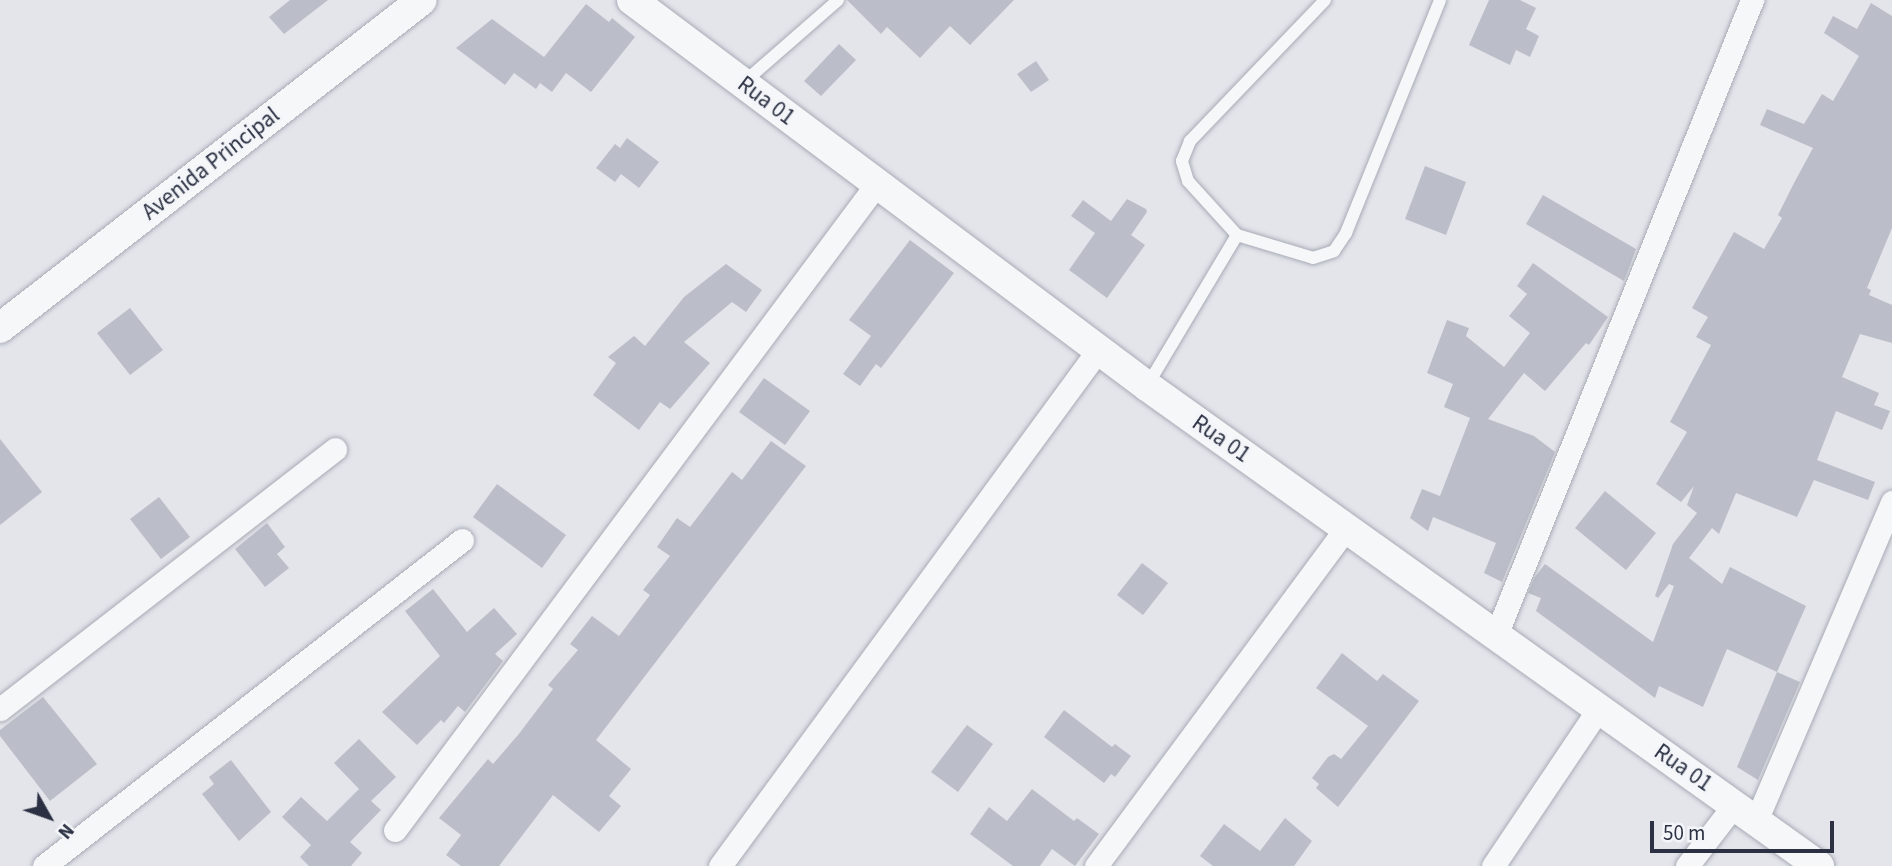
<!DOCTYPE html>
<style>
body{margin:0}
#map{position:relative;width:1892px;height:866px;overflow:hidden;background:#e3e5eb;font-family:"Source Sans 3",sans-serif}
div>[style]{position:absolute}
.building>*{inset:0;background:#bbbec8}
.roads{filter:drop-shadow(0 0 2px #a8abb5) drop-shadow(0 0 2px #a8abb5)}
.service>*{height:12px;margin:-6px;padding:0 6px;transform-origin:6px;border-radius:6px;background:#f6f7f9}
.minor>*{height:23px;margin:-11.5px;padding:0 11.5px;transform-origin:11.5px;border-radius:11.5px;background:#f6f7f9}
.tertiary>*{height:30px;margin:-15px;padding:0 15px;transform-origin:15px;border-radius:15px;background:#f6f7f9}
span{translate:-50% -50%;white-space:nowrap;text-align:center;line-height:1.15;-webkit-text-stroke:6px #f3f5f8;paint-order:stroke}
.street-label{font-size:23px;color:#2b3143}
.north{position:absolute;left:14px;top:782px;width:70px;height:70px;-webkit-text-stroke:5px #f3f5f8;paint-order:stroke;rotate:130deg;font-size:19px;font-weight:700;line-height:28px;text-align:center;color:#2b3143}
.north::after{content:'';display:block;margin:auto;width:24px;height:32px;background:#2b3143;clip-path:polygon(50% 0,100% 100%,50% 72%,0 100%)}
.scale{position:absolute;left:1650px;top:821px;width:184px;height:32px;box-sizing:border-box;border:4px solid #2b3143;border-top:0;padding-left:9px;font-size:21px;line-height:24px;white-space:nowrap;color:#2b3143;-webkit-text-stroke:5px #f3f5f8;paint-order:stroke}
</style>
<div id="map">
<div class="building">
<div style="clip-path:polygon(290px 0,328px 0,284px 34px,269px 17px)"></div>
<div style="clip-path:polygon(847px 0,1014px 0,970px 45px,950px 26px,920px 58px,887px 27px,881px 34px)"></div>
<div style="clip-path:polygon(1489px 0,1520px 0,1536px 8px,1526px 29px,1539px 36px,1530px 57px,1516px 50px,1510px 65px,1469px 45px)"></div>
<div style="clip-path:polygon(1871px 3px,1892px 16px,1892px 228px,1867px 288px,1871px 290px,1869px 295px,1892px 305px,1892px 343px,1860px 334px,1842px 377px,1879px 393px,1874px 405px,1890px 411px,1882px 430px,1836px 411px,1817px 460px,1875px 482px,1868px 500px,1814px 480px,1797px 517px,1736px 493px,1719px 534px,1712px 528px,1689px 558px,1722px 584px,1730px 567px,1806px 606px,1777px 672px,1727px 649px,1703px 707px,1659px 686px,1655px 698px,1536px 611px,1541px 598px,1528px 593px,1535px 577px,1545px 564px,1653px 642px,1674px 586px,1669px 584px,1658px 598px,1655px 596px,1673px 544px,1697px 513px,1687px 505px,1694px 486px,1681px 502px,1656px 484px,1687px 432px,1670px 422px,1711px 345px,1696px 337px,1708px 317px,1692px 308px,1734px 232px,1764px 249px,1782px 218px,1778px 215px,1794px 183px,1813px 148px,1760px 125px,1767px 109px,1804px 124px,1822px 94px,1833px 101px,1859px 56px,1824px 33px,1833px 16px,1857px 29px)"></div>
<div style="clip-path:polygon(586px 4px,609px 22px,612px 18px,635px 37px,591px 92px,566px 73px,552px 92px,540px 83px,536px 89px,514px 73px,505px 85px,456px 48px,492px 19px,544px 57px)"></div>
<div style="clip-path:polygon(839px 44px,856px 60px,821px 96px,804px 81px)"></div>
<div style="clip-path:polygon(1036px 61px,1049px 80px,1031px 92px,1017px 74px)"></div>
<div style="clip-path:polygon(627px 138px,659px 162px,639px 188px,621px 174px,615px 182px,596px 168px,615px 144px,620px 148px)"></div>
<div style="clip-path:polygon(1425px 166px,1466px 182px,1446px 235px,1405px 219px)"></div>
<div style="clip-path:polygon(1543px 195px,1636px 249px,1624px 281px,1526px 224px)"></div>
<div style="clip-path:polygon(1127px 199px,1146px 209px,1147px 212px,1131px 235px,1145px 245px,1107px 298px,1069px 270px,1095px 233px,1071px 216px,1083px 200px,1111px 221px)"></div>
<div style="clip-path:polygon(910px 240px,954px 273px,881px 368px,876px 364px,860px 386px,843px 374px,871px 336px,849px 320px)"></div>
<div style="clip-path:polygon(1533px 263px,1608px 317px,1589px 345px,1586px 343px,1545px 391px,1524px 373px,1488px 419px,1534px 436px,1555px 452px,1502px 582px,1484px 573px,1496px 543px,1433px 517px,1428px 531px,1410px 518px,1422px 489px,1440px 496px,1470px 418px,1444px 407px,1453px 384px,1427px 373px,1447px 320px,1469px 328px,1466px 336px,1504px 367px,1530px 333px,1509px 316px,1527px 294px,1517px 286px)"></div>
<div style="clip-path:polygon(726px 264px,762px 290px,746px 312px,732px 302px,684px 342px,710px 363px,670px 409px,660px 402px,639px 430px,593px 395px,616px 363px,608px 357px,634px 336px,645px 346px,684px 297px)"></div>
<div style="clip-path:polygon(130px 308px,163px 350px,130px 375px,97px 333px)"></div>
<div style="clip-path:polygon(764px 378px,810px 411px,785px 445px,739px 412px)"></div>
<div style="clip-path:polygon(0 439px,42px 492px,0 525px)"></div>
<div style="clip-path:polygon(771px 441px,806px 466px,596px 740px,631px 769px,609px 796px,621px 806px,599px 832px,553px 795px,499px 866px,461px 866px,446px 855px,461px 835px,439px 818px,488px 759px,493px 764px,518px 735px,553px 689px,548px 685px,578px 650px,570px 644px,592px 616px,619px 636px,650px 595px,643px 590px,670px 556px,657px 547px,677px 518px,690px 527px,732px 472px,742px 480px)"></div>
<div style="clip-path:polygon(497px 484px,566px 535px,542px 568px,473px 517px)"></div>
<div style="clip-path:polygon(1605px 491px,1656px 533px,1626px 570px,1575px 528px)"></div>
<div style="clip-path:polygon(159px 497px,190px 537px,161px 559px,130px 519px)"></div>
<div style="clip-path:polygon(267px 523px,285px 547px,277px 554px,289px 568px,265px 587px,235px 549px)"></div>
<div style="clip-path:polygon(1142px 563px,1168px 583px,1143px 615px,1117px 595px)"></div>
<div style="clip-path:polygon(433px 589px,467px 632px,494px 608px,517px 634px,495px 654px,503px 661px,465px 712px,458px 706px,444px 723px,441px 720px,417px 745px,382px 712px,440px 656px,405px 611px)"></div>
<div style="clip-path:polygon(1342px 653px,1377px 681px,1383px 674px,1419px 701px,1338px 807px,1316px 788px,1319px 784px,1312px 778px,1328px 757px,1334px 754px,1341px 759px,1368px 726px,1316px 688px)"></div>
<div style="clip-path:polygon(1777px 672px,1800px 682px,1758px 780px,1737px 767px)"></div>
<div style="clip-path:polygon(43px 697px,97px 764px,50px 801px,0 736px,0 730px)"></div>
<div style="clip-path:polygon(1064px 710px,1112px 747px,1115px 744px,1131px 756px,1115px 777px,1111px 774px,1104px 783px,1044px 737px)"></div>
<div style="clip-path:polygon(967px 725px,993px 744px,958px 792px,931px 772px)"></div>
<div style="clip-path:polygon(359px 739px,396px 777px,371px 801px,381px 810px,350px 842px,362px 853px,351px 866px,309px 866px,300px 857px,311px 845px,282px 817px,301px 797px,327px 821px,359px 789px,334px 763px)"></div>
<div style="clip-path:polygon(231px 760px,271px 812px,239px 841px,202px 794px,214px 784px,209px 777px)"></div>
<div style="clip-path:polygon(1032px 789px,1074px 821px,1077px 818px,1099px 834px,1075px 866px,1052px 849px,1040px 866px,1013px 866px,970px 834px,989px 807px,1007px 821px)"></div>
<div style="clip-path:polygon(1285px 818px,1312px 841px,1294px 866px,1213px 866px,1200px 856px,1224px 824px,1260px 851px)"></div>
</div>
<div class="roads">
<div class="service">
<div style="left:743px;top:83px;width:126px;rotate:-41.1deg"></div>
<div style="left:1237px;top:235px;width:79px;rotate:16.8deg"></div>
<div style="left:1313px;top:258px;width:22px;rotate:-18deg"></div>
<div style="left:1334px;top:251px;width:22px;rotate:-56deg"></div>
<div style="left:1346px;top:233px;width:251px;rotate:-68deg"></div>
<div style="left:1147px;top:386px;width:176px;rotate:-59.2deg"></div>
<div style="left:1237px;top:235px;width:73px;rotate:-132.2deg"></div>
<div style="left:1188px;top:181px;width:21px;rotate:-107deg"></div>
<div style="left:1182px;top:161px;width:22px;rotate:-68deg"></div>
<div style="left:1190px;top:141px;width:195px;rotate:-46.2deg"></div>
</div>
<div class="minor">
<div style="left:1496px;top:635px;width:685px;rotate:-68.04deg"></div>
<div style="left:0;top:709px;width:424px;rotate:-37.8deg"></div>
<div style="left:1756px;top:821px;width:347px;rotate:-66.9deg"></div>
<div style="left:395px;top:830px;width:805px;rotate:-53.29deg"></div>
<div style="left:44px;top:866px;width:530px;rotate:-37.95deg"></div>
<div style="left:720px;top:866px;width:641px;rotate:-53.76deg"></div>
<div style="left:1096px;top:866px;width:420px;rotate:-53.5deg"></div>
<div style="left:1493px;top:866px;width:190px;rotate:-56.1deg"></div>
<div style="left:1687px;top:866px;width:77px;rotate:-52.4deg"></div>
</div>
<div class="tertiary">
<div style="left:632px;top:0;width:644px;rotate:36.85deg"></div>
<div style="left:1147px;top:386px;width:826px;rotate:35.54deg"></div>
<div style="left:0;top:328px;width:534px;rotate:-37.86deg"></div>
</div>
</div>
<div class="street-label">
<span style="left:766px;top:101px;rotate:37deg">Rua 01</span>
<span style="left:211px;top:164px;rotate:-38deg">Avenida Principal</span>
<span style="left:1221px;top:439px;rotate:35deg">Rua 01</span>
<span style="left:1683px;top:768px;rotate:35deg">Rua 01</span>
</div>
<div class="north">N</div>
<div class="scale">50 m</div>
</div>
